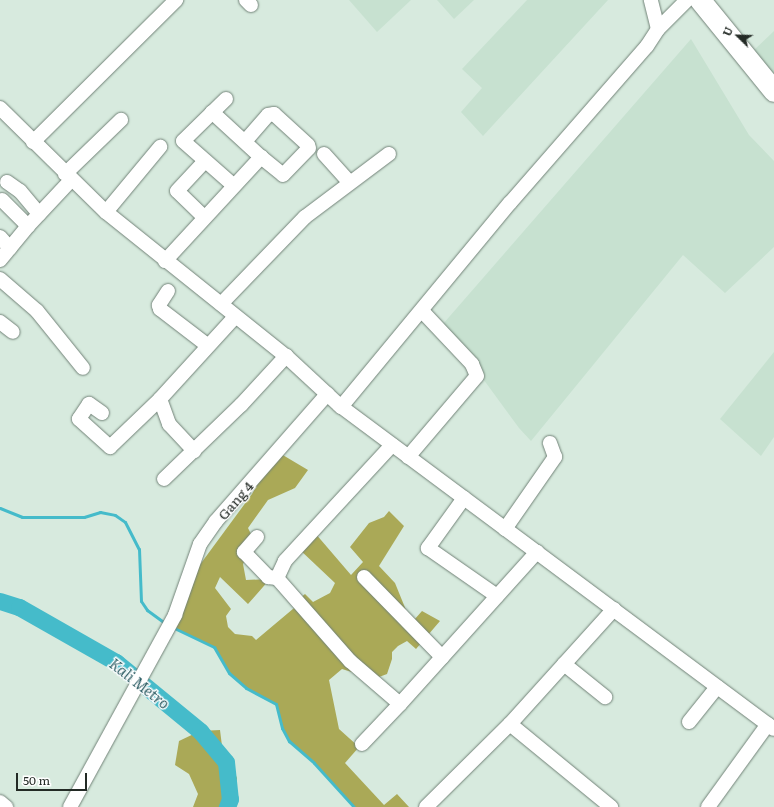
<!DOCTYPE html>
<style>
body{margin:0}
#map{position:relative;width:774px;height:807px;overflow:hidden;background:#d7eade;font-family:Literata,serif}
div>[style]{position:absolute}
.built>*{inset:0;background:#c7e1d0}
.forest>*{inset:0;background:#aaa957}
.stream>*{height:3px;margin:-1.5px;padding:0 1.5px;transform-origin:1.5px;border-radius:1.5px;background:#45bbca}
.river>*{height:17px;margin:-8.5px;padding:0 8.5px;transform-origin:8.5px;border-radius:8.5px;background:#45bbca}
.roads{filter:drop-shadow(0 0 1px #718277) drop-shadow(0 0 1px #718277)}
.minor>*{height:14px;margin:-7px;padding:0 7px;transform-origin:7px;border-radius:7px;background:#fff}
.highway>*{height:21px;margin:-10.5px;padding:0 10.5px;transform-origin:10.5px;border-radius:10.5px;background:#fff}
span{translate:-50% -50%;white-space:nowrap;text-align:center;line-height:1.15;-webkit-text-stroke:3px #fff;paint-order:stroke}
.street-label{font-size:14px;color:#232a25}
.water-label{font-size:15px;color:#2c5d64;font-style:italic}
.north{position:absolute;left:718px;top:16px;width:40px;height:40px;-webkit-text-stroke:3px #fff;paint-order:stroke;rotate:293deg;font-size:11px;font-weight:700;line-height:16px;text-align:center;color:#232a25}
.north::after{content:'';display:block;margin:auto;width:14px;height:18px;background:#232a25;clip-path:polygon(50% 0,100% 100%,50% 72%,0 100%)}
.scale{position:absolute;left:16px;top:773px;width:71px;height:18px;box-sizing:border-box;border:2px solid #232a25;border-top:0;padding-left:5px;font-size:12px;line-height:14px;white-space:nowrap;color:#232a25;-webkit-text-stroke:3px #fff;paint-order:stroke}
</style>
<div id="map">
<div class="built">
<div style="clip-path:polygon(349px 0,411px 0,377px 32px)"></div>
<div style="clip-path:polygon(437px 0,474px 0,454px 19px)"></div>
<div style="clip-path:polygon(527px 0,608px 0,483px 136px,461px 112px,482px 88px,462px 69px)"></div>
<div style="clip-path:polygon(774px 31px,774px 85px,748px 56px)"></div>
<div style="clip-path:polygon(691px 39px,749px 135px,774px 161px,774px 247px,725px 293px,683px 255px,531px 441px,519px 428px,443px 324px)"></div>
<div style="clip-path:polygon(774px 352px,774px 437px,761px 456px,720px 419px)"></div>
</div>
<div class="forest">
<div style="clip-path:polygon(276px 451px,308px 470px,295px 488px,268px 500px,248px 528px,255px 542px,243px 564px,246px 580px,270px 579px,248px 604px,220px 577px,215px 588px,231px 609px,226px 616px,228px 627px,235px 634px,252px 636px,256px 640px,300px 603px,295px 602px,305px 594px,313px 602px,330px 593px,335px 583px,299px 549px,315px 533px,351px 575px,363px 562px,350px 547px,369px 523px,384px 517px,389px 511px,404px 526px,379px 566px,395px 583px,408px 615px,414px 620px,422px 611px,440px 621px,416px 649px,407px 641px,398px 646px,392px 652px,392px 659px,387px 674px,379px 677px,358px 674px,342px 669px,329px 680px,339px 729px,359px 747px,345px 763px,384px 805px,397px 794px,409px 807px,354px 807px,314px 763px,289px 741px,282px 728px,276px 704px,246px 688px,229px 673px,214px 647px,169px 625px,199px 566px,252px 494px)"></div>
<div style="clip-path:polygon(220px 730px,222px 746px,237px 778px,234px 802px,231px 807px,193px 807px,198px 794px,189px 774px,175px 765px,179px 741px,200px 731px)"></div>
</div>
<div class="stream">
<div style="left:0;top:508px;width:24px;rotate:22deg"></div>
<div style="left:22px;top:517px;width:62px"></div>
<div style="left:84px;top:517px;width:17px;rotate:-17deg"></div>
<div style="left:100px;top:512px;width:15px;rotate:11deg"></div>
<div style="left:115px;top:515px;width:12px;rotate:35deg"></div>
<div style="left:125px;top:522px;width:30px;rotate:63deg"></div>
<div style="left:139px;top:549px;width:52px;rotate:87.8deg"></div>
<div style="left:141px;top:601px;width:11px;rotate:56deg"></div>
<div style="left:147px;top:610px;width:22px;rotate:36deg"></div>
<div style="left:172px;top:627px;width:47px;rotate:25.5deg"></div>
<div style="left:214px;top:647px;width:30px;rotate:60deg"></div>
<div style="left:229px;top:673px;width:23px;rotate:41deg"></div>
<div style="left:246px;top:688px;width:34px;rotate:28deg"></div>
<div style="left:276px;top:704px;width:25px;rotate:76deg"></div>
<div style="left:282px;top:728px;width:15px;rotate:62deg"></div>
<div style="left:289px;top:741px;width:33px;rotate:41deg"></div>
<div style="left:314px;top:763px;width:59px;rotate:47.7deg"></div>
</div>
<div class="river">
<div style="left:0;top:601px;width:20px;rotate:18deg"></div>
<div style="left:19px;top:607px;width:112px;rotate:29.6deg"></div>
<div style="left:116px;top:662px;width:109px;rotate:39.4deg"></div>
<div style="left:200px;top:731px;width:40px;rotate:50deg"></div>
<div style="left:226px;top:762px;width:37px;rotate:84deg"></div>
<div style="left:230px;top:799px;width:9px;rotate:111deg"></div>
</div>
<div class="roads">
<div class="minor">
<div style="left:246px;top:0;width:7px;rotate:45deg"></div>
<div style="left:658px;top:29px;width:41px;rotate:-45deg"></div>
<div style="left:226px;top:99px;width:60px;rotate:135.7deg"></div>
<div style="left:183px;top:141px;width:67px;rotate:41.3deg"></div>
<div style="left:0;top:108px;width:148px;rotate:44.5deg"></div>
<div style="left:106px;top:212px;width:231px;rotate:38.7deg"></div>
<div style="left:286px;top:356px;width:72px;rotate:42.8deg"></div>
<div style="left:339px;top:405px;width:542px;rotate:36.68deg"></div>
<div style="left:212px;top:112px;width:67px;rotate:42.6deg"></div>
<div style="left:33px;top:142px;width:202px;rotate:-44.8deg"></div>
<div style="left:324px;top:154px;width:38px;rotate:48deg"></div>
<div style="left:65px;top:174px;width:78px;rotate:-44deg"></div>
<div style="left:7px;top:182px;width:16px;rotate:35deg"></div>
<div style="left:20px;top:191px;width:30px;rotate:50deg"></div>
<div style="left:2px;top:200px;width:37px;rotate:45deg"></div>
<div style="left:106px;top:212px;width:85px;rotate:-50.3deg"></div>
<div style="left:204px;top:217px;width:37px;rotate:-136deg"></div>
<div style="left:177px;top:191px;width:41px;rotate:-47deg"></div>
<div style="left:0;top:237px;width:15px;rotate:48deg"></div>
<div style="left:0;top:260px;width:44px;rotate:-50.5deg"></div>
<div style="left:28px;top:226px;width:63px;rotate:-46.9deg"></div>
<div style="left:165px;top:261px;width:142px;rotate:-47.3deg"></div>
<div style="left:261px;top:157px;width:28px;rotate:39deg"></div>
<div style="left:283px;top:175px;width:37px;rotate:-46deg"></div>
<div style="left:309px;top:148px;width:3px;rotate:-108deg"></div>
<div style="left:308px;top:145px;width:46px;rotate:-137.6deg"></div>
<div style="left:274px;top:114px;width:6px;rotate:171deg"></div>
<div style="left:268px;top:115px;width:35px;rotate:131deg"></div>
<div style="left:0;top:279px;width:49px;rotate:40.9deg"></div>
<div style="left:37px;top:311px;width:73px;rotate:51.1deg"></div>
<div style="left:168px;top:291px;width:17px;rotate:123deg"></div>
<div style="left:159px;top:305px;width:4px;rotate:76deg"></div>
<div style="left:160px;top:309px;width:59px;rotate:37.5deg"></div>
<div style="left:221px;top:304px;width:121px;rotate:-46deg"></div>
<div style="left:305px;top:217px;width:105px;rotate:-36.9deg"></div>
<div style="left:0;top:322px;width:16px;rotate:38deg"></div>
<div style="left:160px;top:399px;width:27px;rotate:70deg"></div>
<div style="left:169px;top:424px;width:37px;rotate:47deg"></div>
<div style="left:341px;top:407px;width:265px;rotate:-50.4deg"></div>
<div style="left:510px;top:203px;width:208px;rotate:-48.9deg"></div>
<div style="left:647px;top:46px;width:20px;rotate:-57deg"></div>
<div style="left:658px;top:29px;width:30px;rotate:-104deg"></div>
<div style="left:102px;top:413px;width:16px;rotate:-145deg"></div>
<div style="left:89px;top:404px;width:18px;rotate:124deg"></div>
<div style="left:79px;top:419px;width:42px;rotate:42.1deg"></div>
<div style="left:110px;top:447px;width:69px;rotate:-43.8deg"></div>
<div style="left:160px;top:399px;width:111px;rotate:-47.6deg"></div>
<div style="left:392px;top:445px;width:158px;rotate:132.7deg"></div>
<div style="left:285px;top:561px;width:19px;rotate:115deg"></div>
<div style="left:277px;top:578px;width:111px;rotate:48.7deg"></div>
<div style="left:350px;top:661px;width:66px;rotate:40.7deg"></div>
<div style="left:400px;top:704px;width:205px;rotate:-48deg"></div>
<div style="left:408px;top:457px;width:106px;rotate:-49.6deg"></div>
<div style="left:477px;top:376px;width:13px;rotate:-113deg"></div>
<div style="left:472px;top:364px;width:73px;rotate:-133.3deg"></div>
<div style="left:164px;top:479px;width:107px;rotate:-43.9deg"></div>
<div style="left:241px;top:405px;width:67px;rotate:-47.4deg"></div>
<div style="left:464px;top:498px;width:62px;rotate:125.8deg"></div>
<div style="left:428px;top:548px;width:84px;rotate:34.8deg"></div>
<div style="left:505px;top:529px;width:88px;rotate:-55.2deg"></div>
<div style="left:555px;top:457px;width:15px;rotate:-110deg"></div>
<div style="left:257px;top:537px;width:20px;rotate:131deg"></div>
<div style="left:244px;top:552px;width:35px;rotate:46deg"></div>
<div style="left:268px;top:577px;width:9px;rotate:6deg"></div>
<div style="left:364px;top:577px;width:112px;rotate:45.7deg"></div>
<div style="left:564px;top:664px;width:53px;rotate:38.8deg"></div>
<div style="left:689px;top:722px;width:45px;rotate:-51.3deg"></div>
<div style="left:510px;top:724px;width:131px;rotate:39.4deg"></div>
<div style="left:362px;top:744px;width:55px;rotate:-46.5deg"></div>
<div style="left:0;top:802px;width:8px;rotate:40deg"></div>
<div style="left:70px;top:807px;width:219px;rotate:-61.3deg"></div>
<div style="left:175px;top:615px;width:75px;rotate:-70.6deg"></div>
<div style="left:200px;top:544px;width:28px;rotate:-55deg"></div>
<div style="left:216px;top:521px;width:169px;rotate:-48.8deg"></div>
<div style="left:426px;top:807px;width:118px;rotate:-44.7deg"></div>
<div style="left:510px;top:724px;width:155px;rotate:-47.9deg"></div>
<div style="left:708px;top:807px;width:102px;rotate:-54.1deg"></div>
</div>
<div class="highway">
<div style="left:700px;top:0;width:117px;rotate:50.9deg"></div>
</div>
</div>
<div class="street-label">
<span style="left:235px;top:500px;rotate:-49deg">Gang 4</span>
</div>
<div class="water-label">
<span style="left:140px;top:683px;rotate:38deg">Kali Metro</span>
</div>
<div class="north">U</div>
<div class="scale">50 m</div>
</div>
